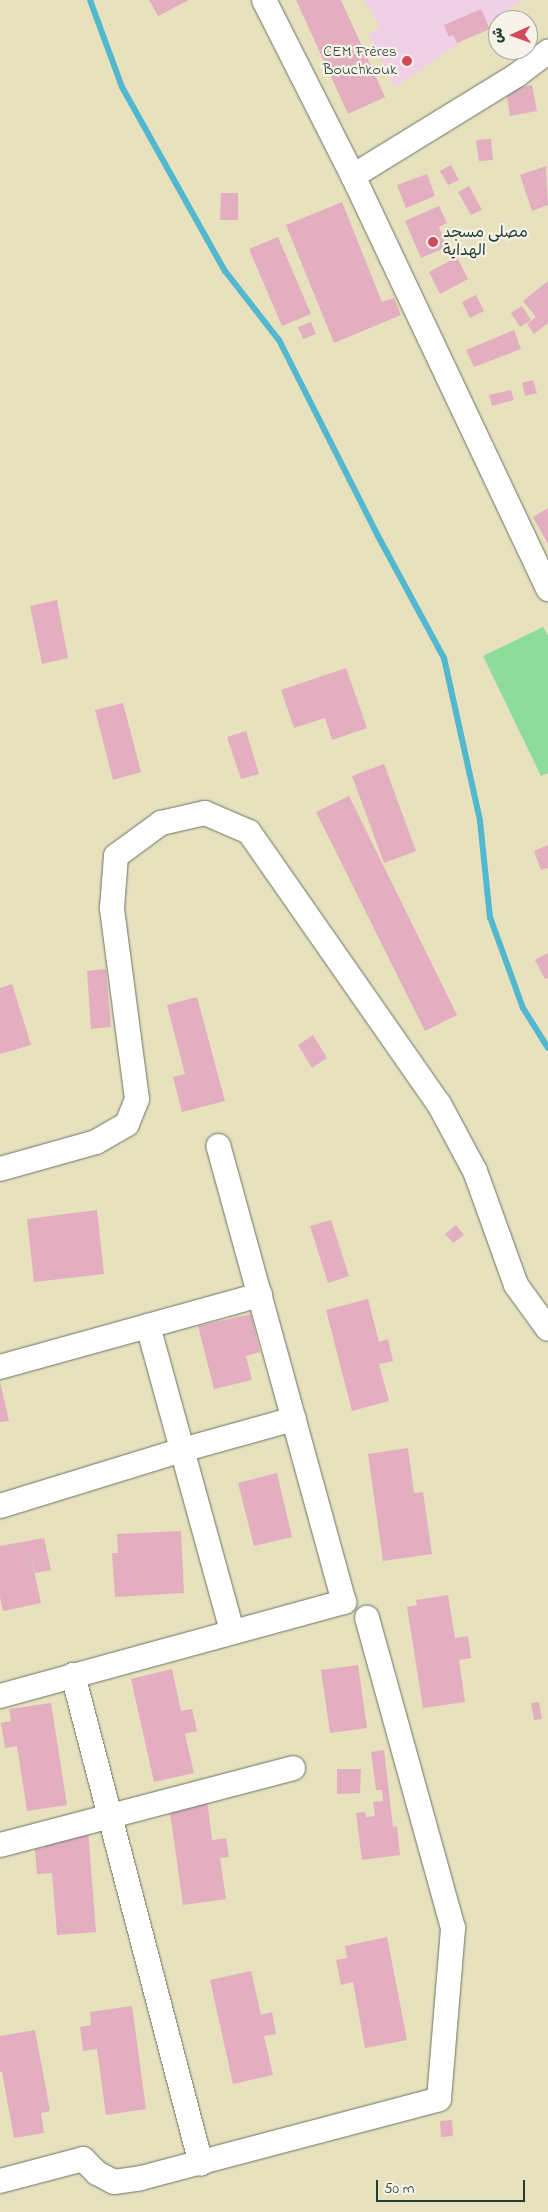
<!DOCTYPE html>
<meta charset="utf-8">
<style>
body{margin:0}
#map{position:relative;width:548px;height:2212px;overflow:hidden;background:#e7e1be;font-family:"Indie Flower","Playpen Sans Arabic",sans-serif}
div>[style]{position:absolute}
.built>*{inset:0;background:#efd0e6}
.green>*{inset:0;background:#8ddc9c}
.stream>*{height:6px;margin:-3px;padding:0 3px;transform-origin:3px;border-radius:3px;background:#52b8d0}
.building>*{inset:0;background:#e3aec0}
.roads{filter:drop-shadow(0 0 1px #657664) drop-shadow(0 0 1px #657664)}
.minor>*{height:24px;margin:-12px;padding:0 12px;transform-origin:12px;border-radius:12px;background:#fff}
.dots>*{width:14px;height:14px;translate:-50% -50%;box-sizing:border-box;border:2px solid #f7f3e8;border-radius:50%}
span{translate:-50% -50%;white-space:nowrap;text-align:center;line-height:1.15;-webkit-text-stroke:4.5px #f7f3e8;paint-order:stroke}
.poi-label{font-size:16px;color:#1f3d34}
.right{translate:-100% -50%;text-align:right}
.left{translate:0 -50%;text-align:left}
.north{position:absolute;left:488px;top:10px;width:50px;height:50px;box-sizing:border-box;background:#f7f3e8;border:1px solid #a1aaa0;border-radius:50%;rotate:268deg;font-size:14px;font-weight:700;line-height:20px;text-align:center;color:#1f3d34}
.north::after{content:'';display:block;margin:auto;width:18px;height:22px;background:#d1495b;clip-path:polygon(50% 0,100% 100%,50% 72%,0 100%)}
.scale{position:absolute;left:376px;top:2180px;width:149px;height:22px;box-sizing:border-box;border:2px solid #1f3d34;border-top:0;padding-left:6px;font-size:15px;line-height:18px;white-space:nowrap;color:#1f3d34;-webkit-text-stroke:4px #f7f3e8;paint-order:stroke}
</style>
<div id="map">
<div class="built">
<div style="clip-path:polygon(364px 0,522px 0,395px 87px,368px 35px,380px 27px)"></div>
</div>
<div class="green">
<div style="clip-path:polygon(543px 627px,548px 636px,548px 773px,541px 776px,483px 656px)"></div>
</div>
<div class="stream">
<div style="left:90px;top:0;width:93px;rotate:69.8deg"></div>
<div style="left:122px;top:87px;width:211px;rotate:60.8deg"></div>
<div style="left:225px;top:271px;width:88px;rotate:52deg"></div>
<div style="left:279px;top:340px;width:220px;rotate:63.2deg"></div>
<div style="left:378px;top:536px;width:139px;rotate:61.6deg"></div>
<div style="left:444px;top:658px;width:167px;rotate:77.5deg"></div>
<div style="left:480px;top:821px;width:97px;rotate:84.1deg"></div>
<div style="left:490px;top:917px;width:97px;rotate:70.1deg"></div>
<div style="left:523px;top:1008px;width:47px;rotate:58deg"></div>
</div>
<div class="building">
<div style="clip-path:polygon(149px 0,189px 0,158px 16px)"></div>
<div style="clip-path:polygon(296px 0,341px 0,385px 97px,348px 114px)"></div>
<div style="clip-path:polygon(481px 9px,490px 29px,457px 43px,453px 35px,449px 37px,444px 25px)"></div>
<div style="clip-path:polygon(532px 85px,537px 111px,510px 116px,506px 90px)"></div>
<div style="clip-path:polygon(491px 139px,493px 160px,479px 161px,476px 140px)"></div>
<div style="clip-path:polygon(451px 165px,459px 180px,448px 185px,440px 171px)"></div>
<div style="clip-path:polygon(546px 166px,548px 205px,532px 211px,520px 175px)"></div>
<div style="clip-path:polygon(427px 174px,435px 196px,406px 208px,397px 185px)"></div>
<div style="clip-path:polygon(469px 186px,482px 210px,471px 215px,458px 192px)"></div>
<div style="clip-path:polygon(221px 193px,238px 193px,238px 220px,220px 220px)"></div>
<div style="clip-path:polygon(342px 202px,382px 302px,394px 298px,401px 315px,334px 343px,286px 225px)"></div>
<div style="clip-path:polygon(439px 206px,447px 223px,439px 227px,447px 247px,421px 258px,405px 221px)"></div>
<div style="clip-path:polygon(278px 237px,311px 314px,282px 326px,249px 249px)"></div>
<div style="clip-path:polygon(457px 257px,468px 279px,440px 294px,429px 272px)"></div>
<div style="clip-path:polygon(548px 281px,548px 323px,534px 334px,527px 324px,536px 317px,523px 301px)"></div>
<div style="clip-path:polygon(476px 295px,484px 311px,470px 318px,462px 302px)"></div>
<div style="clip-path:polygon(522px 306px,531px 320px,520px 327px,511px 313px)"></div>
<div style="clip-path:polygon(311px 322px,316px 334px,303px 339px,298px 327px)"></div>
<div style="clip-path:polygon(514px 330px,521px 349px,474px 367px,466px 350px)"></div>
<div style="clip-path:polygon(533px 380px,537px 393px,525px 396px,522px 383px)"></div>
<div style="clip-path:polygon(511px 390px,514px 400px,492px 406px,489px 395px)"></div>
<div style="clip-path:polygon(548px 508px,548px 544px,533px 517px)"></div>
<div style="clip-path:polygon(57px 600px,68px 658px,42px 664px,30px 606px)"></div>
<div style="clip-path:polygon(346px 668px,367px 728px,332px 740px,325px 718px,294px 728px,281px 690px)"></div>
<div style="clip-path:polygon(123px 703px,141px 772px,113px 780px,95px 710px)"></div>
<div style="clip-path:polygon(246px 731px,259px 774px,241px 779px,227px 737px)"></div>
<div style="clip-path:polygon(384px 764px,416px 851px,384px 863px,352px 776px)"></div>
<div style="clip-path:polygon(349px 796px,457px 1015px,425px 1031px,316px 812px)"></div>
<div style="clip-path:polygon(548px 845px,548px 868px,541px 870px,534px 851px)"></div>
<div style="clip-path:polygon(548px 953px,548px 978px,545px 979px,535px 960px)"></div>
<div style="clip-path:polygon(106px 969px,111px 1027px,91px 1029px,87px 971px)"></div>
<div style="clip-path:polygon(12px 984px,31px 1045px,0 1054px,0 988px)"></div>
<div style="clip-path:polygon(197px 997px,225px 1101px,182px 1112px,173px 1077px,185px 1074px,167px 1005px)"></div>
<div style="clip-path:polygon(313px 1035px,327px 1058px,312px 1068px,298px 1045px)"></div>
<div style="clip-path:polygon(97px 1210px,104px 1274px,34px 1282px,27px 1219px)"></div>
<div style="clip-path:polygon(331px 1220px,349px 1276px,328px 1283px,310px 1226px)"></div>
<div style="clip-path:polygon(456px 1225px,464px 1235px,453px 1243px,445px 1234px)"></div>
<div style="clip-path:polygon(368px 1299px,379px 1342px,388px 1339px,393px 1361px,379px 1364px,389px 1401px,352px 1411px,326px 1310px)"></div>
<div style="clip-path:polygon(251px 1314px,260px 1352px,246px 1356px,252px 1380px,214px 1389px,198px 1326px)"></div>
<div style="clip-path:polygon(0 1381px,9px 1421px,0 1422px)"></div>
<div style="clip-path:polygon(408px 1448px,414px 1493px,423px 1492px,432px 1554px,383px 1561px,368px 1454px)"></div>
<div style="clip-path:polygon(277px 1473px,292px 1537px,254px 1546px,238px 1483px)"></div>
<div style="clip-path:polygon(181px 1531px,184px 1593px,115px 1597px,112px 1553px,118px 1553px,117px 1534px)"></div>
<div style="clip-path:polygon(44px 1538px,51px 1570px,35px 1573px,31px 1557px,41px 1603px,3px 1611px,0 1597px,0 1546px)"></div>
<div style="clip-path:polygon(448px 1595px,455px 1638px,468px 1636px,471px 1658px,459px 1660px,465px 1702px,423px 1708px,407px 1607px,417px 1605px,416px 1600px)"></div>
<div style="clip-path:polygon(358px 1665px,367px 1728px,330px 1733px,321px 1670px)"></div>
<div style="clip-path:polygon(172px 1669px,181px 1711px,192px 1709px,197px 1731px,185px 1734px,194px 1773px,154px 1782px,131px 1679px)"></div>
<div style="clip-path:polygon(539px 1702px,542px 1719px,534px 1720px,531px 1703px)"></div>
<div style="clip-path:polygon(51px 1703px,67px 1805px,27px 1811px,17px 1746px,5px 1748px,1px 1723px,11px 1721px,9px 1709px)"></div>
<div style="clip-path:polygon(384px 1750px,393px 1827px,397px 1826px,400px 1855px,362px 1860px,356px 1813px,365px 1812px,366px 1817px,375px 1816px,373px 1802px,383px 1801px,382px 1790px,376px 1790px,371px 1752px)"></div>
<div style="clip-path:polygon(337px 1769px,361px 1769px,360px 1793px,337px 1794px)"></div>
<div style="clip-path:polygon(207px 1799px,212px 1840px,226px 1838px,229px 1857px,220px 1858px,226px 1899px,183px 1905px,169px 1805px)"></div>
<div style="clip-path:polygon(88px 1830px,96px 1932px,57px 1935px,52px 1873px,37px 1874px,35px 1849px,44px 1848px,43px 1834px)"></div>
<div style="clip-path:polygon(387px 1937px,407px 2040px,365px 2048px,353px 1982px,341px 1985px,336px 1960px,347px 1958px,345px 1946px)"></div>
<div style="clip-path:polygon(251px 1971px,261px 2015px,272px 2012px,276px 2034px,264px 2036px,273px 2075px,233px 2084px,210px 1980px)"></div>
<div style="clip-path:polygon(132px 2006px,146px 2109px,106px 2115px,97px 2049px,83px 2051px,80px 2027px,91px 2025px,90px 2012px)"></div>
<div style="clip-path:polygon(35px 2030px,50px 2111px,41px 2113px,44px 2133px,14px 2138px,2px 2072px,0 2072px,0 2036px)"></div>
<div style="clip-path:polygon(452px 2120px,453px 2136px,441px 2137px,440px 2121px)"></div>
</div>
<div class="roads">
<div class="minor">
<div style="left:264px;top:0;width:197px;rotate:63.2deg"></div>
<div style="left:353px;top:176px;width:457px;rotate:64.7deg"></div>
<div style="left:353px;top:176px;width:193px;rotate:-31.6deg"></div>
<div style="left:517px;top:75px;width:39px;rotate:-37deg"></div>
<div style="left:0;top:1169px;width:100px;rotate:-15.7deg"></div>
<div style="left:96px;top:1142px;width:36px;rotate:-30deg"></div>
<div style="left:127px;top:1124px;width:27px;rotate:-68deg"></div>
<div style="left:137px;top:1099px;width:193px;rotate:-97.5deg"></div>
<div style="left:112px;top:908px;width:52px;rotate:-85.6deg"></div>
<div style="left:116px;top:856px;width:56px;rotate:-36.3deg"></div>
<div style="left:161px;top:823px;width:45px;rotate:-12.8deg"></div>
<div style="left:205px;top:813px;width:48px;rotate:23.4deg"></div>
<div style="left:249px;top:832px;width:332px;rotate:55.1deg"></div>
<div style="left:439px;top:1104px;width:76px;rotate:61.8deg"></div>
<div style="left:475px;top:1171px;width:121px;rotate:70.2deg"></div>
<div style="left:516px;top:1285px;width:54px;rotate:54deg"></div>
<div style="left:148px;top:1326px;width:317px;rotate:74.6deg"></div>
<div style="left:0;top:1367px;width:270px;rotate:-15.5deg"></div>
<div style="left:0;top:1506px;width:190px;rotate:-17.1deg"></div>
<div style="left:182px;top:1450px;width:116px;rotate:-15.5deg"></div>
<div style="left:73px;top:1675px;width:505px;rotate:75.33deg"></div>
<div style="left:0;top:1696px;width:357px;rotate:-15.3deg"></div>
<div style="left:344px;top:1602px;width:473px;rotate:-105.4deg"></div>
<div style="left:0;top:1845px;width:303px;rotate:-14.7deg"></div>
<div style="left:0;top:2181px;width:86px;rotate:-14.8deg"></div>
<div style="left:83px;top:2159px;width:20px;rotate:45deg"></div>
<div style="left:97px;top:2173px;width:19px;rotate:28deg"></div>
<div style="left:114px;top:2182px;width:27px;rotate:-8deg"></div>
<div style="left:141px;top:2178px;width:308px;rotate:-14.8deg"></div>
<div style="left:439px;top:2099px;width:172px;rotate:-85.3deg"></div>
<div style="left:453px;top:1928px;width:322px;rotate:-105.5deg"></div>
</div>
</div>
<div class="dots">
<div style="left:407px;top:61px;background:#d1495b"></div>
<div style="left:433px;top:242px;background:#d1495b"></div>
</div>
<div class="poi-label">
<span class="right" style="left:397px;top:61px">CEM Frères<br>Bouchkouk</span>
<span class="left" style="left:443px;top:242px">مصلى مسجد<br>الهداية</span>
</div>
<div class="north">ش</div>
<div class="scale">50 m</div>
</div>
